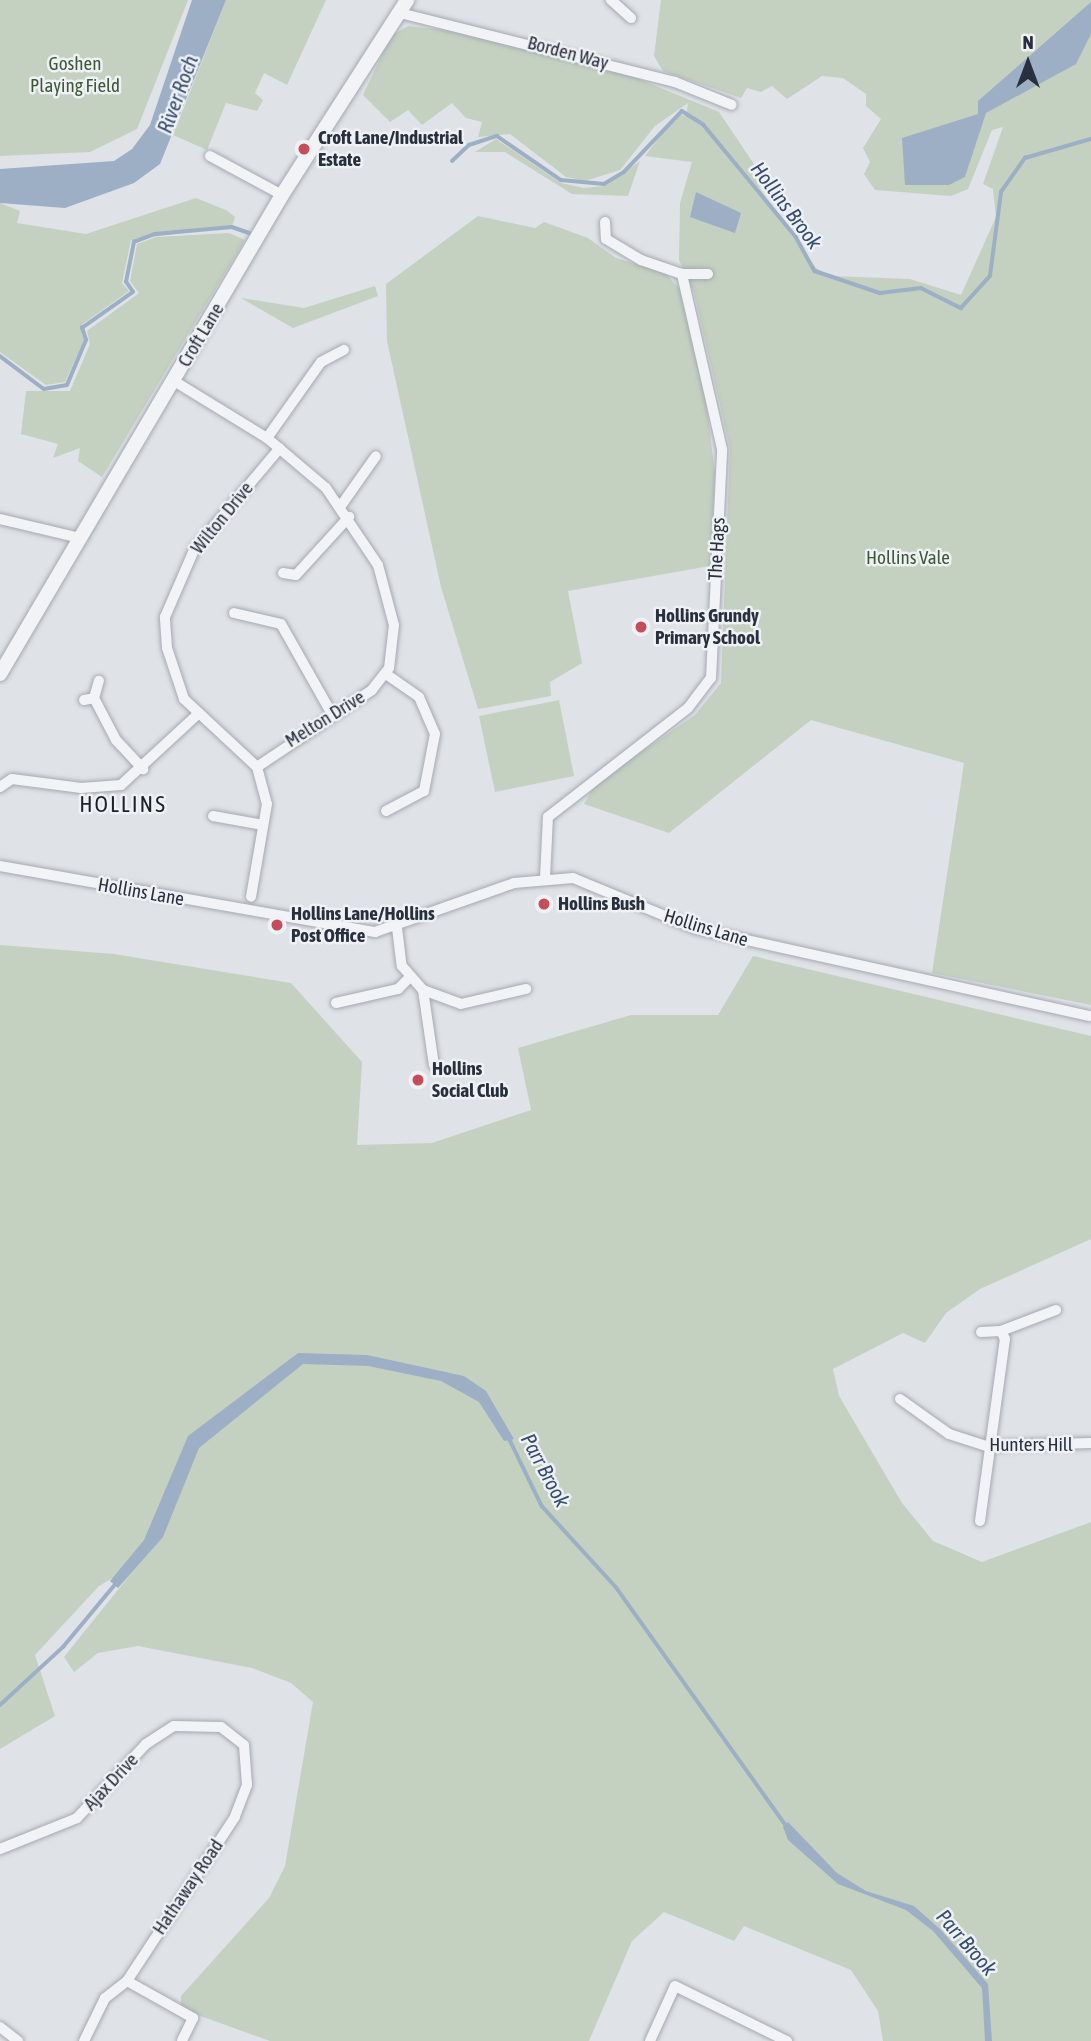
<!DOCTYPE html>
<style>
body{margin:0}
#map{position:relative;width:1091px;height:2041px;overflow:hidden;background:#dfe2e7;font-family:"Asap Condensed",sans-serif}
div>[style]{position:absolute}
.green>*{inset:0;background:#c4d1c1}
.water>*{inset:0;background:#9dafc5}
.stream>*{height:3.5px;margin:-1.75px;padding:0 1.75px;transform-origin:1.75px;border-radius:1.75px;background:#9dafc5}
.roads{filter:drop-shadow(0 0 2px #a5a9b1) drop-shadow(0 0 2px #a5a9b1)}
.minor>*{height:10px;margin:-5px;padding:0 5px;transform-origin:5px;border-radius:5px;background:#f2f3f6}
.tertiary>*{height:14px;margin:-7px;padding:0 7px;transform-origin:7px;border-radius:7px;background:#f2f3f6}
.dots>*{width:19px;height:19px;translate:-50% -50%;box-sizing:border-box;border:4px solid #eff1f5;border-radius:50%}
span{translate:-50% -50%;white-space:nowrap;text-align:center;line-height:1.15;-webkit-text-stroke:5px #eff1f5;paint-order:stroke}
.street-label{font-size:19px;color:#29303d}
.park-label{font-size:19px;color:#3d5837}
.poi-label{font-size:19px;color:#29303d;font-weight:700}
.left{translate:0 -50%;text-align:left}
.water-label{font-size:21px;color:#364e6e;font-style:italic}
.quarter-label{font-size:23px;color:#1b212e;letter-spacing:2px}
.north{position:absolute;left:993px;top:28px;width:70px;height:70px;-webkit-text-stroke:5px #eff1f5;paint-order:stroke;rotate:0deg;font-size:19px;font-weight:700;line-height:28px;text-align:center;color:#29303d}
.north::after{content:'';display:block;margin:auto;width:24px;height:32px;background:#29303d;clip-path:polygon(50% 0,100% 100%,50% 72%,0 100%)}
</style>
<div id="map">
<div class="green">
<div style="clip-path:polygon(0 0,188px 0,137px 129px,90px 152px,0 156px)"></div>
<div style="clip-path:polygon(226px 0,326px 0,287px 85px,264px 73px,255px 93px,263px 100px,257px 111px,226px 103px,207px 150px,173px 135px)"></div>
<div style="clip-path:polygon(661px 0,1091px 0,1091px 1005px,932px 973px,964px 763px,811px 720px,669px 833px,584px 804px,596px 783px,695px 715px,721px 683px,730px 448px,694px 292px,679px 260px,680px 203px,692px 162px,645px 156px,677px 114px,686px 116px,688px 103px,655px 126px,620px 170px,585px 181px,566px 177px,510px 134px,478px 137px,482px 122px,466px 118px,452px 103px,422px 125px,408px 110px,390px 122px,363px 95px,391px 36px,408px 26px,471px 33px,629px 75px,719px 112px,766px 182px,759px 187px,787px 229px,817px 269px,831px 276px,910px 279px,961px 295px,996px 217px,993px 189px,983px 184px,1003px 127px,992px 130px,968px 189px,951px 196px,875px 190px,864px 174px,870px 162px,863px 148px,881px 119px,866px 106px,866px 94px,843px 78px,822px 76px,787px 99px,772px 86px,761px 92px,747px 88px,741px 98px,663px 71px,654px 56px)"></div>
<div style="clip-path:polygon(496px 139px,561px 183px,584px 188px,605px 186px,640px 161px,628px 196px,572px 194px,505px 152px,475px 152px)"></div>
<div style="clip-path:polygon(196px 198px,226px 210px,235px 217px,232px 226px,131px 240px,122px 283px,129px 291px,80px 326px,84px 340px,65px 382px,46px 385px,0 352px,0 203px,20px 211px,17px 223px,86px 234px)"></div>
<div style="clip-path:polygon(478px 216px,535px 228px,544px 222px,588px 238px,616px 258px,665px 273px,680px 289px,702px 370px,715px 473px,710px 566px,568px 591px,582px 663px,550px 682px,551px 696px,478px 709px,441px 587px,387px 341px,386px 284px)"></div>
<div style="clip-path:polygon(229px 233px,245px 240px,102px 477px,78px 461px,80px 448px,53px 458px,58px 444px,21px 434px,26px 391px,70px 391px,90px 344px,87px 331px,139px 293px,130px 281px,137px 244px,156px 237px)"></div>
<div style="clip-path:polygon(375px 286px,378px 296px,293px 328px,241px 298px,304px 308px)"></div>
<div style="clip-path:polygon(559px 700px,574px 776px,495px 792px,479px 716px)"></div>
<div style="clip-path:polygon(0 945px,114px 954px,291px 983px,362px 1062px,357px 1145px,432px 1143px,531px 1110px,518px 1048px,631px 1015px,718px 1015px,753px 956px,1091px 1036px,1091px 1239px,980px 1289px,946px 1313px,925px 1343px,903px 1333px,833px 1369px,839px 1396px,902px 1503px,933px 1541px,982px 1562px,1091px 1522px,1091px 2041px,883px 2041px,878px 2011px,851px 1970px,744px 1926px,734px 1941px,664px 1912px,632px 1941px,589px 2041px,270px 2041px,181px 2009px,181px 1996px,269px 1898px,285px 1866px,313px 1702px,291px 1683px,252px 1668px,138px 1646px,98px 1653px,74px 1672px,64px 1657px,141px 1561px,99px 1586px,35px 1655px,55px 1716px,0 1749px)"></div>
</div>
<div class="water">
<div style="clip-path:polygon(192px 0,226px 0,160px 164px,134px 183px,65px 208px,0 203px,0 169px,114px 161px,132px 149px,150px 125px)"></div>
<div style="clip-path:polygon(1091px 2px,1091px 34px,1076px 64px,986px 113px,965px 177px,949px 185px,905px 185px,902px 138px,978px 114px,978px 101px)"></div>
<div style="clip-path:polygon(696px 192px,741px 213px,735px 233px,690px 217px)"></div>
<div style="clip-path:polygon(298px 1353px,367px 1355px,464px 1376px,486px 1391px,514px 1439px,504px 1441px,479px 1402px,441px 1381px,368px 1366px,303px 1364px,199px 1448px,163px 1537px,118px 1588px,110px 1581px,144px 1540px,188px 1436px)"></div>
<div style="clip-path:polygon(788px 1822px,837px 1873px,866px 1891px,914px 1906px,941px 1930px,988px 1984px,992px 2041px,985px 2041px,982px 1988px,933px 1931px,906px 1910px,838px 1884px,788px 1840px,783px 1827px)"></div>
</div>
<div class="stream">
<div style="left:452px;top:161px;width:23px;rotate:-43deg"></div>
<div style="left:469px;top:145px;width:29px;rotate:-18deg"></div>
<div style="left:497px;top:136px;width:78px;rotate:34.5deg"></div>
<div style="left:561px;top:180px;width:43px;rotate:5.3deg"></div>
<div style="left:604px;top:184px;width:23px;rotate:-31deg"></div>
<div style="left:624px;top:172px;width:84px;rotate:-46.4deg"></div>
<div style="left:682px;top:111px;width:25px;rotate:32deg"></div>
<div style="left:703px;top:124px;width:146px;rotate:50.5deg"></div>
<div style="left:796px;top:237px;width:39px;rotate:61deg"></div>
<div style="left:815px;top:271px;width:69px;rotate:18.7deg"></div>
<div style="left:880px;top:293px;width:41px;rotate:-7deg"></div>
<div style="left:921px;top:288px;width:45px;rotate:26.6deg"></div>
<div style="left:961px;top:308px;width:43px;rotate:-47.8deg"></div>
<div style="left:990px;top:276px;width:85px;rotate:-82.5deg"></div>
<div style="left:1001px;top:192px;width:42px;rotate:-54.8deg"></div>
<div style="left:1025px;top:158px;width:69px;rotate:-16.1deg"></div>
<div style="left:0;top:356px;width:55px;rotate:36.9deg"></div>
<div style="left:44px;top:389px;width:23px;rotate:-10deg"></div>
<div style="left:67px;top:385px;width:49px;rotate:-67.1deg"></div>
<div style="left:86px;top:340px;width:13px;rotate:-108deg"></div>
<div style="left:82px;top:328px;width:62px;rotate:-35.2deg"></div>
<div style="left:133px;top:292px;width:12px;rotate:-125deg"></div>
<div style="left:126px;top:282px;width:41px;rotate:-78.7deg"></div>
<div style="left:134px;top:242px;width:22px;rotate:-21deg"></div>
<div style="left:155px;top:234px;width:77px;rotate:-5.2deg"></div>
<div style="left:232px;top:227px;width:18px;rotate:19deg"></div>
<div style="left:509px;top:1438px;width:76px;rotate:64.1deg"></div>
<div style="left:542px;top:1506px;width:110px;rotate:47.6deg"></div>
<div style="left:616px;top:1587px;width:296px;rotate:54.5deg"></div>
<div style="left:0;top:1705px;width:86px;rotate:-42.6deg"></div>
<div style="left:63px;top:1647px;width:86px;rotate:-50.2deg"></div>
</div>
<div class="roads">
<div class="minor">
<div style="left:611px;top:0;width:27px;rotate:42deg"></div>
<div style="left:400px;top:13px;width:284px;rotate:14.1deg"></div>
<div style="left:675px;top:82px;width:61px;rotate:22deg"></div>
<div style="left:210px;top:156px;width:82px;rotate:28.4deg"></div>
<div style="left:605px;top:222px;width:17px;rotate:87deg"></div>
<div style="left:606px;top:239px;width:41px;rotate:31deg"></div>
<div style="left:641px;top:260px;width:43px;rotate:18.9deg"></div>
<div style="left:682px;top:274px;width:26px"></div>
<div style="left:174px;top:381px;width:109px;rotate:31.5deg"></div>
<div style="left:267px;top:438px;width:77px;rotate:40.3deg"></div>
<div style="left:326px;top:488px;width:93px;rotate:56deg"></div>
<div style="left:378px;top:565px;width:62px;rotate:75.1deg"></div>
<div style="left:394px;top:625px;width:43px;rotate:96.6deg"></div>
<div style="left:389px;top:668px;width:28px;rotate:128deg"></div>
<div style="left:372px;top:690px;width:138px;rotate:146.2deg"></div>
<div style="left:257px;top:767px;width:38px;rotate:75deg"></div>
<div style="left:267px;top:804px;width:94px;rotate:99.8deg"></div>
<div style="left:267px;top:438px;width:93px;rotate:-54.6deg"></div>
<div style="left:321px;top:362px;width:26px;rotate:-28deg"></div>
<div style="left:340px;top:507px;width:62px;rotate:-54.8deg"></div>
<div style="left:0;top:519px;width:82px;rotate:13.4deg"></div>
<div style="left:283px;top:573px;width:13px;rotate:9deg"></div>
<div style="left:296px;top:575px;width:79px;rotate:-47.6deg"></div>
<div style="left:234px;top:613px;width:48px;rotate:13.2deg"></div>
<div style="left:281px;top:624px;width:106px;rotate:60.5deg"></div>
<div style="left:94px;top:698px;width:18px;rotate:-74deg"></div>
<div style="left:84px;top:700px;width:10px;rotate:-11deg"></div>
<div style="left:94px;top:698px;width:47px;rotate:62.4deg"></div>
<div style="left:116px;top:740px;width:40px;rotate:47deg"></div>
<div style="left:257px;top:767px;width:100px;rotate:-137deg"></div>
<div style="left:184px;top:699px;width:54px;rotate:-108.4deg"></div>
<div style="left:167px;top:648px;width:31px;rotate:-94deg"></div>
<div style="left:165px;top:617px;width:73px;rotate:-66.6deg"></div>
<div style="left:194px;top:550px;width:133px;rotate:-49.9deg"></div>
<div style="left:0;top:787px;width:14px;rotate:-34deg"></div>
<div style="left:12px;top:779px;width:70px;rotate:7.4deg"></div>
<div style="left:81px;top:788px;width:40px;rotate:-4.3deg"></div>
<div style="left:121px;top:785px;width:106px;rotate:-42.7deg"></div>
<div style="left:386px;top:811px;width:43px;rotate:-27.8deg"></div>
<div style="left:424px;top:791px;width:58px;rotate:-79.1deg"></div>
<div style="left:435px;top:734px;width:40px;rotate:-113.4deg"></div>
<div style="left:419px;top:697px;width:40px;rotate:-145.1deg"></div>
<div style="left:213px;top:816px;width:51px;rotate:10.2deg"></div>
<div style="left:0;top:866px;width:381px;rotate:10deg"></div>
<div style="left:375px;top:932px;width:147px;rotate:-19.4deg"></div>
<div style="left:514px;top:883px;width:59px;rotate:-4.8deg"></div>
<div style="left:573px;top:878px;width:134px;rotate:22.4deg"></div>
<div style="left:697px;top:929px;width:403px;rotate:12.5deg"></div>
<div style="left:545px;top:878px;width:61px;rotate:-87.2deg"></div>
<div style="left:548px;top:817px;width:177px;rotate:-37.9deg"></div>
<div style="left:688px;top:708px;width:38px;rotate:-53deg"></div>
<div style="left:711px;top:678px;width:229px;rotate:-87.2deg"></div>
<div style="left:722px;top:449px;width:180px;rotate:-102.9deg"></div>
<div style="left:397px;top:928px;width:38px;rotate:83deg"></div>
<div style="left:402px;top:966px;width:32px;rotate:49deg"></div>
<div style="left:423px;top:990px;width:76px;rotate:81.7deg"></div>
<div style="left:423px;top:990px;width:40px;rotate:20.2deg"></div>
<div style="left:461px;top:1004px;width:67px;rotate:-13deg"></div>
<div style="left:336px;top:1003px;width:64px;rotate:-12.7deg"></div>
<div style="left:398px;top:989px;width:18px;rotate:-45deg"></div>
<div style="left:981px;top:1332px;width:20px;rotate:-3deg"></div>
<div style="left:900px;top:1399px;width:60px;rotate:35.5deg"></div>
<div style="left:949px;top:1434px;width:40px;rotate:18deg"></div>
<div style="left:987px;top:1446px;width:104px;rotate:-1.7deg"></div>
<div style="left:980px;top:1521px;width:184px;rotate:-82.2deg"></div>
<div style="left:1005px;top:1339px;width:9px;rotate:-117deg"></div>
<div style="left:1001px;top:1331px;width:59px;rotate:-20.9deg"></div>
<div style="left:0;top:1849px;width:83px;rotate:-21.9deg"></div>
<div style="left:77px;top:1818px;width:101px;rotate:-47deg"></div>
<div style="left:146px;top:1744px;width:33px;rotate:-33deg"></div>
<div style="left:174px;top:1726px;width:47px;rotate:1.2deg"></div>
<div style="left:221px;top:1727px;width:29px;rotate:38deg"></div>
<div style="left:244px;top:1745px;width:40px;rotate:85.7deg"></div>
<div style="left:247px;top:1785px;width:34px;rotate:111deg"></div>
<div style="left:235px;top:1817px;width:196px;rotate:123.4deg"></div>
<div style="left:127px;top:1981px;width:28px;rotate:142deg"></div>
<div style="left:105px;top:1998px;width:48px;rotate:116deg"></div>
<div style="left:127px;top:1981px;width:76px;rotate:29.3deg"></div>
<div style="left:193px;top:2018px;width:25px;rotate:116deg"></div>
<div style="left:0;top:2027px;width:23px;rotate:38deg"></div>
<div style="left:650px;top:2041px;width:60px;rotate:-65.6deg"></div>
<div style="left:675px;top:1986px;width:125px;rotate:26.2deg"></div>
</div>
<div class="tertiary">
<div style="left:0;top:674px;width:556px;rotate:-59.51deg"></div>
<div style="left:282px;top:195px;width:232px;rotate:-57.3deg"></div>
</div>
</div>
<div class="dots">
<div style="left:304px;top:149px;background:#c44c5b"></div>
<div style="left:641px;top:627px;background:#c44c5b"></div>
<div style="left:544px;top:904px;background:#c44c5b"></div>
<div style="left:277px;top:925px;background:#c44c5b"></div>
<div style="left:418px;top:1080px;background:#c44c5b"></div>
</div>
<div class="street-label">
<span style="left:568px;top:53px;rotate:15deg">Borden Way</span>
<span style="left:201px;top:335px;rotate:-59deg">Croft Lane</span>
<span style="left:222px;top:518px;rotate:-51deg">Wilton Drive</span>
<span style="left:717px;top:549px;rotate:-87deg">The Hags</span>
<span style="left:325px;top:719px;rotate:-32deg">Melton Drive</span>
<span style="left:141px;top:892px;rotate:10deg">Hollins Lane</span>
<span style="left:706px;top:928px;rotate:17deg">Hollins Lane</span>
<span style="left:1031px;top:1445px">Hunters Hill</span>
<span style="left:111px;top:1782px;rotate:-47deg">Ajax Drive</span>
<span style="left:188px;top:1887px;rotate:-56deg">Hathaway Road</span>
</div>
<div class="park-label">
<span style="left:75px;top:75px">Goshen<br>Playing Field</span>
<span style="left:908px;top:558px">Hollins Vale</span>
</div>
<div class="poi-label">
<span class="left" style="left:318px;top:149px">Croft Lane/Industrial<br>Estate</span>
<span class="left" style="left:655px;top:627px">Hollins Grundy<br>Primary School</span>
<span class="left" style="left:558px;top:904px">Hollins Bush</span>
<span class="left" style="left:291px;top:925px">Hollins Lane/Hollins<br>Post Office</span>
<span class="left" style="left:432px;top:1080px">Hollins<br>Social Club</span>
</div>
<div class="water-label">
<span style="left:177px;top:94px;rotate:-70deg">River Roch</span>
<span style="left:787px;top:205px;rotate:53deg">Hollins Brook</span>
<span style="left:546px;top:1470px;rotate:62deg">Parr Brook</span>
<span style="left:967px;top:1942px;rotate:49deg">Parr Brook</span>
</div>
<div class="quarter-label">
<span style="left:123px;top:804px">HOLLINS</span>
</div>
<div class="north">N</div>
</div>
